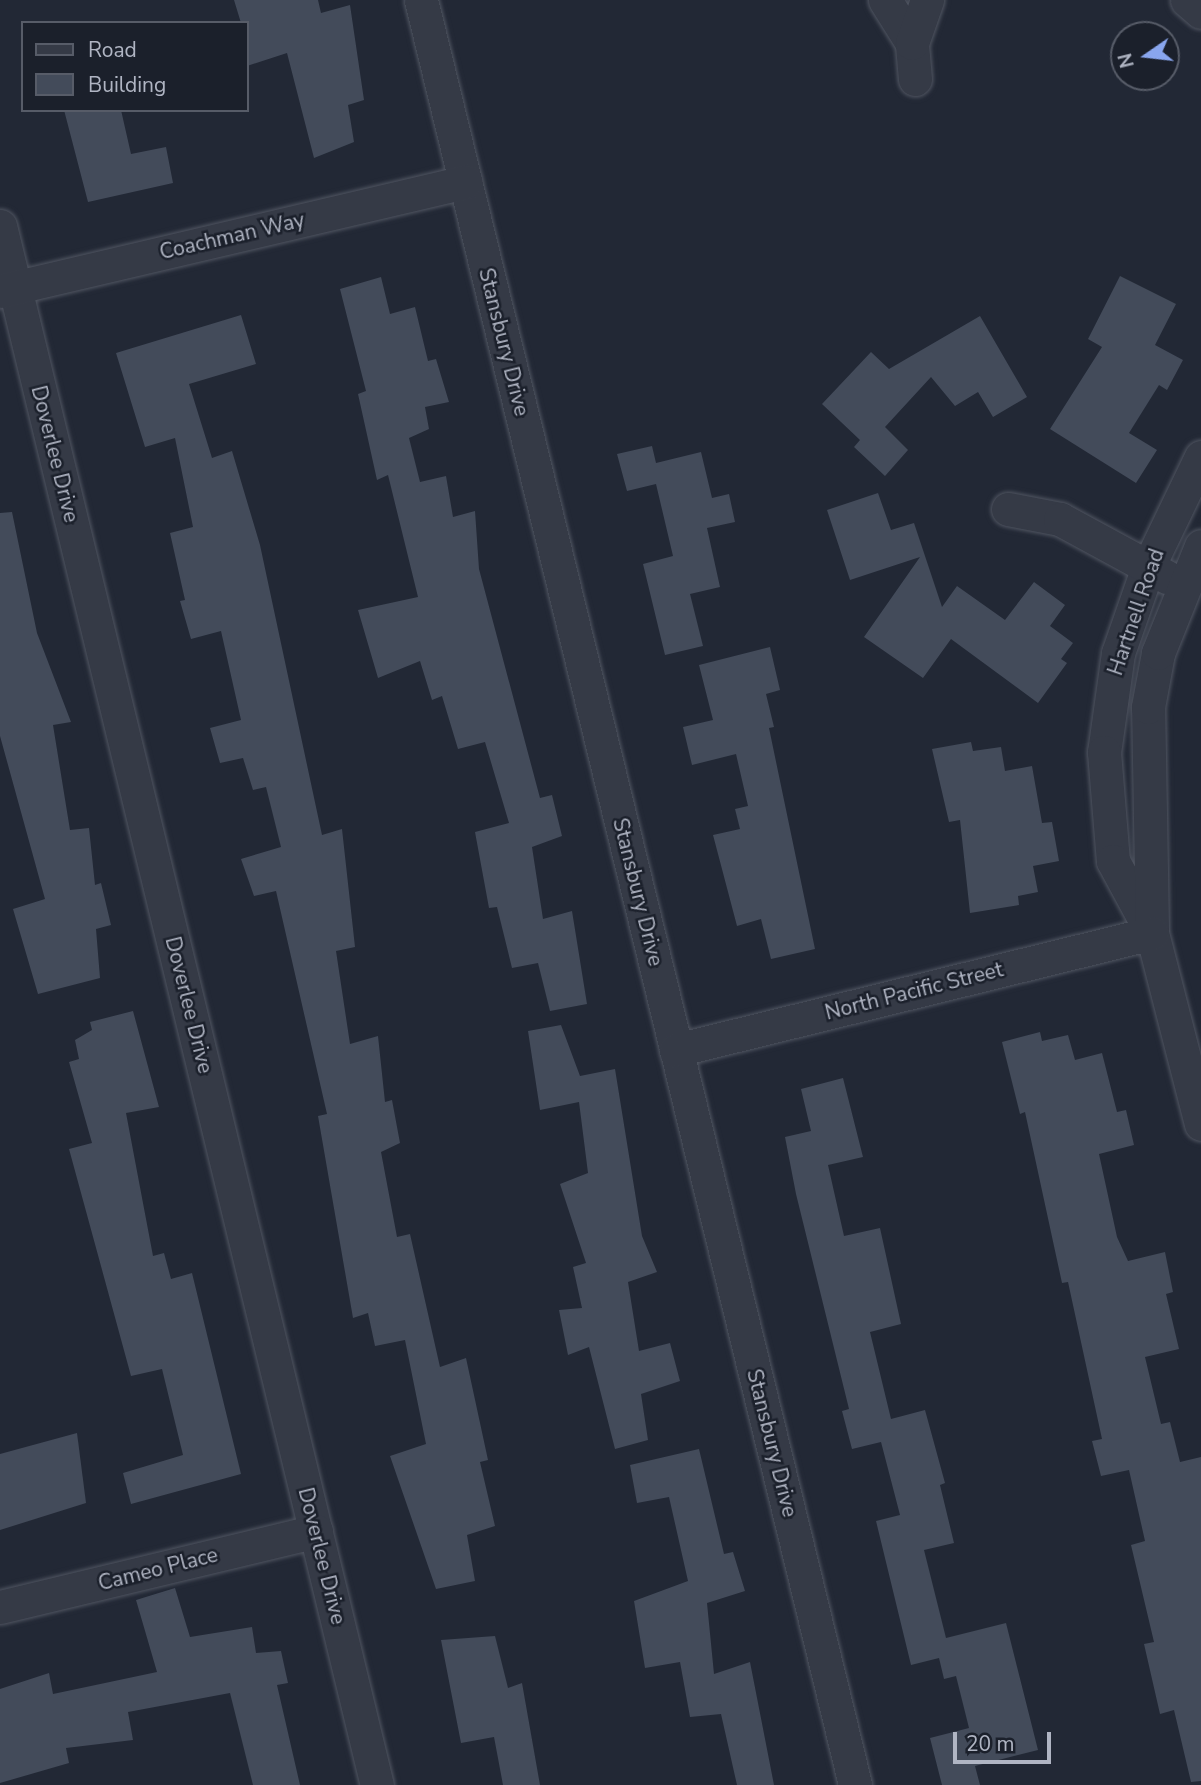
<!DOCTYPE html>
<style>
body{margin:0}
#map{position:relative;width:1201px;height:1785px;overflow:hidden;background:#222835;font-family:"Nunito Sans",sans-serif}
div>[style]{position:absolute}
.building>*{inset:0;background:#434b5a}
.roads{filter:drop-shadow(0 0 2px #505561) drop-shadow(0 0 2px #505561)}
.minor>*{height:33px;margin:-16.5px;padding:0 16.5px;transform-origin:16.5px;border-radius:16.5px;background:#353a46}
span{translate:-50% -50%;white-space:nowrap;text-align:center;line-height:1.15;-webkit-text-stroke:5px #1b202b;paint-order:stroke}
.street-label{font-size:21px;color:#b0b5c3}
.legend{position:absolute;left:21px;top:21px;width:228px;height:91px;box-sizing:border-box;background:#1b202b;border:2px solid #575c68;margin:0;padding:9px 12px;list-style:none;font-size:21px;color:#b0b5c3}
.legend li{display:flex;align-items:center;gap:14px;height:35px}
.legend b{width:35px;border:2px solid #575c68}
.north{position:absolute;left:1110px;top:21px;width:70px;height:70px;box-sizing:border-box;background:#1b202b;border:2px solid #575c68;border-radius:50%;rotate:256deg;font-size:19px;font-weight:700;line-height:28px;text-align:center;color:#b0b5c3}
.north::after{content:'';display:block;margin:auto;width:24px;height:32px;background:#89a6ee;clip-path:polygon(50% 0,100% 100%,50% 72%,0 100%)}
.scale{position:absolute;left:953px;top:1732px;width:98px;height:32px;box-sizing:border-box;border:4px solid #b0b5c3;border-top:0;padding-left:9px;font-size:21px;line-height:24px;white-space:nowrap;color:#b0b5c3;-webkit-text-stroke:5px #1b202b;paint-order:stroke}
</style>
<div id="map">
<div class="building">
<div style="clip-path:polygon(234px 0,318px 0,321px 13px,350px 5px,364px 100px,348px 105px,354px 142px,314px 158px,287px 53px,247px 66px,247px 23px,241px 23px)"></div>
<div style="clip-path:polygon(64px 110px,121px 110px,131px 154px,166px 147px,173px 183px,88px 202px)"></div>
<div style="clip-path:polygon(1120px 276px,1176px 304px,1155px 345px,1183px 360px,1167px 390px,1159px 385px,1129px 433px,1157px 450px,1136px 483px,1050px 429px,1102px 347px,1088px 339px)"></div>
<div style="clip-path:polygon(381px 277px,390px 314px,415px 307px,428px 361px,436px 359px,449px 402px,425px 407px,429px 429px,409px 438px,420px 482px,446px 476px,453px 517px,475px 511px,479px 569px,540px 798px,552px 795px,562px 836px,532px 847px,543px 919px,572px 911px,587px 1004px,550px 1011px,538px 963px,512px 968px,497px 907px,489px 908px,475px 832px,509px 823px,485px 742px,458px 749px,442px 696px,432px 700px,420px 661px,378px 678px,358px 610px,418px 597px,388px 475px,377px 480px,358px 394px,366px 391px,340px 289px)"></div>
<div style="clip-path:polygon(241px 315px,256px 364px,189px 384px,212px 458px,232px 451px,260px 545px,322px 835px,342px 829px,355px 947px,336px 951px,350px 1044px,378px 1036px,385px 1102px,392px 1100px,400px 1143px,381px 1152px,397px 1237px,410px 1234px,440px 1367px,466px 1358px,488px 1460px,480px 1462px,495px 1526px,467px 1535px,475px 1581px,436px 1589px,390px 1456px,426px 1444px,405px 1340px,375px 1346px,368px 1313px,353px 1318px,318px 1116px,327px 1114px,276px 891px,254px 896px,241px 859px,281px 847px,266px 787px,253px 790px,243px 758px,220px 763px,210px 728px,241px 720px,221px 631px,191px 639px,180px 601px,185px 600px,170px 533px,193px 527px,175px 438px,145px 447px,116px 353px)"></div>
<div style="clip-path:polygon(980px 316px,1027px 397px,993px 417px,978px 392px,955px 406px,931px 377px,885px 427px,908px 450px,885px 476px,854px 447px,860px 440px,822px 404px,871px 352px,889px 369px)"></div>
<div style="clip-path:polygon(652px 446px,656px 463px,701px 452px,712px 498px,729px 494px,735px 522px,707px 528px,720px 587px,690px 594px,703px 646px,665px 655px,643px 564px,673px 556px,656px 484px,627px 491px,617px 454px)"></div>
<div style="clip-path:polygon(878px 493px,891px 530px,914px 523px,942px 607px,957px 586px,1005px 620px,1034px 582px,1065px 605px,1050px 626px,1073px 643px,1061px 659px,1067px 663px,1038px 703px,951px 639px,923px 678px,864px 637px,920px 557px,850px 580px,827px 510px)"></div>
<div style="clip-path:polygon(12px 512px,37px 633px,71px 722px,53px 725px,70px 830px,89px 828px,95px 885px,101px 883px,111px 925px,96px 929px,100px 978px,38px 994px,13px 909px,45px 899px,0 736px,0 513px)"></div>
<div style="clip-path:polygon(770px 647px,780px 690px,766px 694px,774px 727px,769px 728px,815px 949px,771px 959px,761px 919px,737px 926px,713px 835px,740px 829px,735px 809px,748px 806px,736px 754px,692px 765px,683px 727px,713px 720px,699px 665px)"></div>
<div style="clip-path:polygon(971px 742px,973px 751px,1001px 747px,1005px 771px,1032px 766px,1042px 823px,1052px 822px,1059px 861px,1033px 866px,1038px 892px,1018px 896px,1019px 905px,970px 913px,960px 820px,949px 822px,932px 749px)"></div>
<div style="clip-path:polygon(133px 1011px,159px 1107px,126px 1113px,153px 1256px,164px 1253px,171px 1279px,192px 1273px,241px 1474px,131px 1504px,123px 1473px,183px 1455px,162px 1369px,131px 1376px,69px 1149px,92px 1143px,69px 1062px,79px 1059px,75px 1040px,92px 1030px,90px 1022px)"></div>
<div style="clip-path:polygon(561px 1025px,580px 1076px,615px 1069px,642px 1236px,657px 1272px,628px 1282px,639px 1351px,670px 1343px,680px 1381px,641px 1394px,648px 1440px,615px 1449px,589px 1347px,568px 1355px,559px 1310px,582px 1308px,573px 1267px,586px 1263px,560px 1184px,588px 1173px,579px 1102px,540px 1110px,528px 1031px)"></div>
<div style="clip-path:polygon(1040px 1032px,1042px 1041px,1068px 1035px,1075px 1060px,1102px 1053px,1117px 1112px,1126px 1110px,1134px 1145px,1099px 1154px,1117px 1237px,1128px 1261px,1165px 1252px,1173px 1292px,1166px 1294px,1179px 1349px,1145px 1357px,1161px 1424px,1170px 1422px,1180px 1462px,1201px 1457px,1201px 1781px,1191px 1782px,1174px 1710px,1160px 1714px,1144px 1644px,1154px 1642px,1131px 1545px,1145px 1541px,1129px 1470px,1101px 1476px,1092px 1441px,1102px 1439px,1068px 1282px,1062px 1283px,1025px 1112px,1020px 1114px,1002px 1042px)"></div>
<div style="clip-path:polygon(843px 1078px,863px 1157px,828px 1165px,844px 1236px,880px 1228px,901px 1324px,870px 1332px,891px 1419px,925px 1410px,945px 1483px,940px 1485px,954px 1543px,924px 1550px,946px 1638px,1006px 1623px,1038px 1750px,975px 1766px,980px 1785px,942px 1785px,930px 1738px,969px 1728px,956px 1676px,944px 1679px,939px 1658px,911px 1665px,876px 1521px,900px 1515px,881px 1442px,852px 1449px,842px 1411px,849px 1409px,796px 1194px,785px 1137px,811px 1131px,801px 1089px)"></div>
<div style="clip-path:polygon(77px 1433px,86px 1503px,0 1530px,0 1454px)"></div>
<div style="clip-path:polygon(699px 1449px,724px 1554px,733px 1552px,745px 1591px,707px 1603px,714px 1674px,750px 1662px,774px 1785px,737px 1785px,721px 1714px,690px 1717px,680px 1662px,645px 1668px,634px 1601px,688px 1581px,669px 1497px,637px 1503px,630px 1465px)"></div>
<div style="clip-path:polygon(175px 1588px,190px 1637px,252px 1627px,256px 1653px,281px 1651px,288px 1683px,277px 1685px,300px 1785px,253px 1785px,230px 1693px,128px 1712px,133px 1740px,66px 1748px,69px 1763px,0 1783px,0 1689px,49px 1673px,53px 1694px,157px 1672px,136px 1600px)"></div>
<div style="clip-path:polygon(495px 1636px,508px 1688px,522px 1683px,540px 1785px,503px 1785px,494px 1737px,461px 1743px,441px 1640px)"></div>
</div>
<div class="roads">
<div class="minor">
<div style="left:421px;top:0;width:1837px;rotate:76.33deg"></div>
<div style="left:885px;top:0;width:51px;rotate:57.9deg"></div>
<div style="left:1187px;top:0;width:18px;rotate:41deg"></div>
<div style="left:915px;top:79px;width:36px;rotate:-95deg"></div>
<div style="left:912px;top:43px;width:46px;rotate:-70.8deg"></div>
<div style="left:0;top:226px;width:1604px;rotate:76.41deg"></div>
<div style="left:0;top:291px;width:478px;rotate:-13.2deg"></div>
<div style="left:1201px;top:457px;width:122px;rotate:115.7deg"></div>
<div style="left:1148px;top:567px;width:91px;rotate:109.2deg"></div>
<div style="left:1118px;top:653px;width:100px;rotate:98deg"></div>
<div style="left:1104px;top:752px;width:109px;rotate:85.3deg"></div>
<div style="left:1113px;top:861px;width:82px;rotate:61.6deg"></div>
<div style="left:1152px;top:933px;width:197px;rotate:75.6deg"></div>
<div style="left:1008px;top:509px;width:53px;rotate:10.9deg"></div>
<div style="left:1060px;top:519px;width:122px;rotate:28.5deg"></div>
<div style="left:1152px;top:930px;width:223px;rotate:-91deg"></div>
<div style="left:1148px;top:707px;width:55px;rotate:-79.5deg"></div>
<div style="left:1158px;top:653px;width:115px;rotate:-68.1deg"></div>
<div style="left:676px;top:1050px;width:490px;rotate:-13.8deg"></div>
<div style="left:0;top:1607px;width:325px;rotate:-13.5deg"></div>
</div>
</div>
<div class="street-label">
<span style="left:232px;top:236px;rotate:-13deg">Coachman Way</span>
<span style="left:504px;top:342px;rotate:76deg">Stansbury Drive</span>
<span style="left:55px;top:454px;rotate:76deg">Doverlee Drive</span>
<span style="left:1136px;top:612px;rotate:-71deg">Hartnell Road</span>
<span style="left:638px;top:892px;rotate:76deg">Stansbury Drive</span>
<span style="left:914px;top:991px;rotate:-14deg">North Pacific Street</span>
<span style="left:189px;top:1005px;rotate:76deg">Doverlee Drive</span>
<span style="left:772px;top:1443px;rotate:76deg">Stansbury Drive</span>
<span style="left:322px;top:1556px;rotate:76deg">Doverlee Drive</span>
<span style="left:158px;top:1569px;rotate:-14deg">Cameo Place</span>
</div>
<ul class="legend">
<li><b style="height:9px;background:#353a46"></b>Road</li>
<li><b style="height:19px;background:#434b5a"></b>Building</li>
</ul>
<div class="north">N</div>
<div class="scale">20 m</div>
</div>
